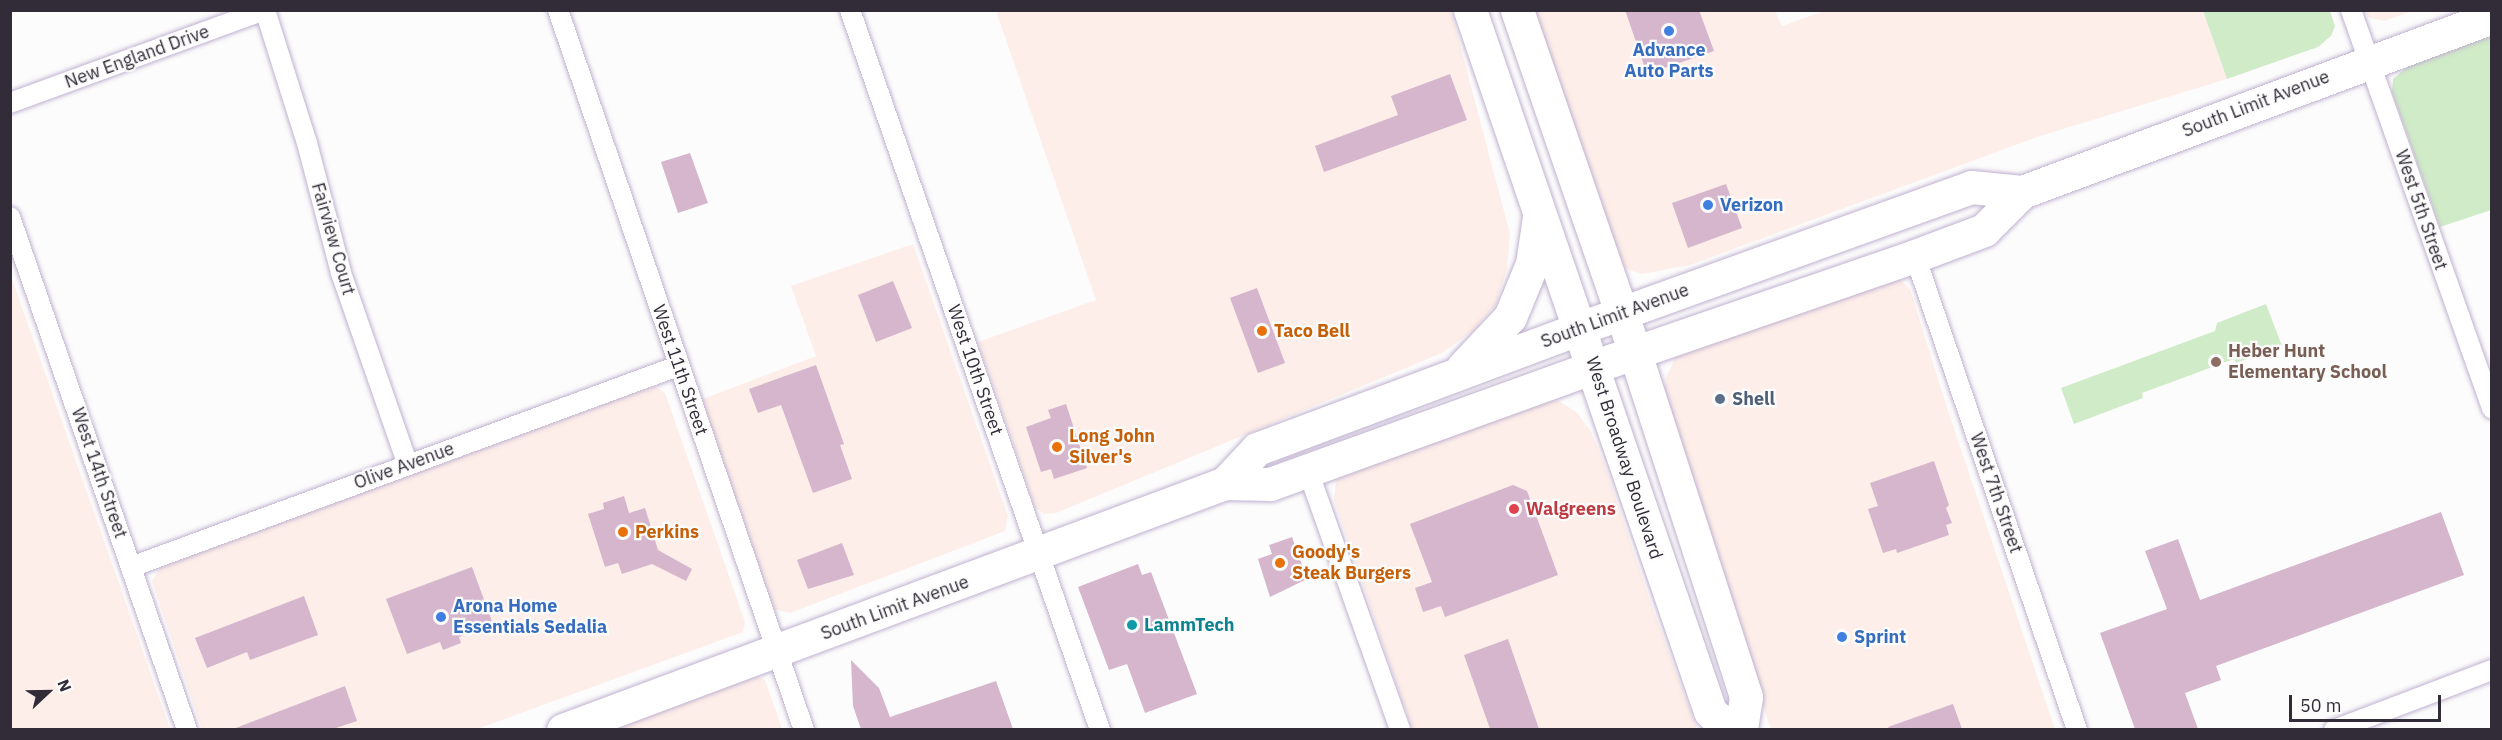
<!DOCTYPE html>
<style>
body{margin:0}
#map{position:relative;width:2502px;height:740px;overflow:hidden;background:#fcfcfc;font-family:"IBM Plex Sans",sans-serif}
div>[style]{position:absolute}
.commercial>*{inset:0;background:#fdeee9}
.green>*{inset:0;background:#d0ebc8}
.building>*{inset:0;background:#d5b6cd}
.roads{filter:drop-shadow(0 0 2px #c0b1d0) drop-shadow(0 0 2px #c0b1d0)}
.street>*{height:20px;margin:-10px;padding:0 10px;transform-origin:10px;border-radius:10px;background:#fff}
.highway>*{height:33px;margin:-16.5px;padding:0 16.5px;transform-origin:16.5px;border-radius:16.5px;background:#fff}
.dots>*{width:16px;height:16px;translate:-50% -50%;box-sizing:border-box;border:3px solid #fcfcfc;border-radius:50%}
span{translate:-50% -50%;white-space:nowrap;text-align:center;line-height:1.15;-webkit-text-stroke:4.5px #fcfcfc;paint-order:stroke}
.shop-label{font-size:18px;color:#366cbe;font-weight:700}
.left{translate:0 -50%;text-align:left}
.street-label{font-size:18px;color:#322c38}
.food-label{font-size:18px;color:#c56008;font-weight:700}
.education-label{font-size:18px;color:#785e54;font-weight:700}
.service-label{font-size:18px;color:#4e5e75;font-weight:700}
.health-label{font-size:18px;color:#be3a42;font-weight:700}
.culture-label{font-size:18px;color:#0d838f;font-weight:700}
.frame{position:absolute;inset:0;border:12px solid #322c38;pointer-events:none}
.north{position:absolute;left:18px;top:662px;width:60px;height:60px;-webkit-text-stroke:4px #fcfcfc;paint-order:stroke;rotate:68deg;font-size:16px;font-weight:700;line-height:24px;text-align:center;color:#322c38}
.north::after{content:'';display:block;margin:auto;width:21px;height:27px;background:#322c38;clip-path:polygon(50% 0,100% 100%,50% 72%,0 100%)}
.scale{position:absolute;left:2289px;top:695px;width:152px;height:27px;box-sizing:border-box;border:3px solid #322c38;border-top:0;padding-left:8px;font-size:18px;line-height:21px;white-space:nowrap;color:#322c38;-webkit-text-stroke:4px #fcfcfc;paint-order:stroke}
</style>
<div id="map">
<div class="commercial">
<div style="clip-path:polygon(1827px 10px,2203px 11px,2227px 79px,2040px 136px,1690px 265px,1642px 274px,1625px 268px,1611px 249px,1527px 11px,1775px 11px,1782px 26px)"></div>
<div style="clip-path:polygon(996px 11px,1451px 11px,1510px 234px,1507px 269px,1496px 304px,1474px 330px,1442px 353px,1056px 513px,1044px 514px,1035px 507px,978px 342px,1096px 300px)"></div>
<div style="clip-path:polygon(2363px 11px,2413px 11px,2384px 21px,2370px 18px)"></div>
<div style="clip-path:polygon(913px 244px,1008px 516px,1005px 531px,790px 613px,774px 609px,700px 400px,816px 356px,791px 286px)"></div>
<div style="clip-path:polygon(1895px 275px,1910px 289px,1947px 408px,2055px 729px,1771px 729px,1662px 407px,1666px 378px,1675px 358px,1685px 346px)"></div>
<div style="clip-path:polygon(11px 276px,170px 729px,11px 729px)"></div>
<div style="clip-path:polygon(655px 386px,665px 393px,745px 622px,743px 632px,477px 729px,202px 729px,152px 581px,161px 567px)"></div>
<div style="clip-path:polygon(1538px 401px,1559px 401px,1576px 412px,1590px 430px,1604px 463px,1648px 595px,1697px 729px,1412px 729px,1334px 500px,1336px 479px,1344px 469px)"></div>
<div style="clip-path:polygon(757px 675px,765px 680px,782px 729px,610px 730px)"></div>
</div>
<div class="green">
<div style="clip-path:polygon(2203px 11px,2330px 11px,2335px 26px,2331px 36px,2318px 47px,2227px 79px)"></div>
<div style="clip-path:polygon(2491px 36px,2491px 210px,2440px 227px,2392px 92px,2393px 79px,2408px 66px)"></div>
<div style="clip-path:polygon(2266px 304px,2282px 346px,2236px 363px,2234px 359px,2142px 393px,2143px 398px,2074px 424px,2061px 388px,2215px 331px,2217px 323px)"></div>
</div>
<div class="building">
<div style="clip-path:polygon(1625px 10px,1699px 10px,1714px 51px,1647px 74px)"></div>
<div style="clip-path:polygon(1450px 74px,1467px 120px,1324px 172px,1315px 146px,1398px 115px,1391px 96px)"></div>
<div style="clip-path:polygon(690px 153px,708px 203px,678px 213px,661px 162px)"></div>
<div style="clip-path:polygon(1726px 184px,1742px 228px,1688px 248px,1672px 203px)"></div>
<div style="clip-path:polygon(893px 281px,912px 328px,876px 342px,858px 295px)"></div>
<div style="clip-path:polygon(1257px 288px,1285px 363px,1258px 373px,1230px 298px)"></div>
<div style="clip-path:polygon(816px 365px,844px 444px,840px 445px,852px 479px,813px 493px,781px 405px,758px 413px,749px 389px)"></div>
<div style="clip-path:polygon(1066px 404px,1087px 468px,1054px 479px,1051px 469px,1041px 472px,1026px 427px,1051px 418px,1048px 410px)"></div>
<div style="clip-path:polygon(1934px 461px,1949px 505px,1946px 508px,1952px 523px,1946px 525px,1949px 535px,1897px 553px,1896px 549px,1883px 553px,1868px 509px,1878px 506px,1870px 483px)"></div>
<div style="clip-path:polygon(1513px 485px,1527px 491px,1558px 575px,1445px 617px,1441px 606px,1423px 612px,1415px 588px,1432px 582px,1410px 524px)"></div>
<div style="clip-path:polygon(624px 496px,629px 513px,645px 508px,658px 550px,692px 569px,686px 581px,652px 564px,622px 574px,618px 563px,605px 567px,588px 514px,604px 509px,603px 503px)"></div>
<div style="clip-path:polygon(2441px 512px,2464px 575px,2216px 666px,2221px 680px,2185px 693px,2198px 729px,2135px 729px,2100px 633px,2167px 609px,2145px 551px,2178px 539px,2200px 600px)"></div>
<div style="clip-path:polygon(1292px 537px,1307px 579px,1270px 597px,1258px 559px,1272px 554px,1269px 545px)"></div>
<div style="clip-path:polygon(842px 543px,854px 575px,808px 589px,797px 560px)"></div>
<div style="clip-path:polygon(1138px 564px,1142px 575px,1151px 572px,1197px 694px,1145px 713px,1127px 664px,1109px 670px,1078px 587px)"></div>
<div style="clip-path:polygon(472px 567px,493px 624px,459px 637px,461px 643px,443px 650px,440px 642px,407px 654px,386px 599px)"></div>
<div style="clip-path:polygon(304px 596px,318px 635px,250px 660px,247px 652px,207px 668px,195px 638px)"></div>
<div style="clip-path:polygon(1508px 639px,1539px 729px,1490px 729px,1464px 655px)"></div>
<div style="clip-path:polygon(851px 660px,879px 688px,890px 717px,996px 681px,1013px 729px,861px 729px,853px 706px)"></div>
<div style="clip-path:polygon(345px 686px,357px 721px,333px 729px,233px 729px)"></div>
<div style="clip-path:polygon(1953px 704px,1962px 729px,1889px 729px,1888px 727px)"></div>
</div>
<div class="roads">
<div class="street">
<div style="left:265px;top:10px;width:139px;rotate:72.5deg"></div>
<div style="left:307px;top:143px;width:134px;rotate:75.3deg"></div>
<div style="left:341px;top:273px;width:203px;rotate:70.8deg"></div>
<div style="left:558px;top:10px;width:761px;rotate:71.14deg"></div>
<div style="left:850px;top:10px;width:762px;rotate:70.85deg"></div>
<div style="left:2351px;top:10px;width:423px;rotate:70.5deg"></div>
<div style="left:10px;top:103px;width:270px;rotate:-20.1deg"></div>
<div style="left:10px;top:217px;width:543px;rotate:70.96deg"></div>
<div style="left:1915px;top:256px;width:501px;rotate:71.13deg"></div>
<div style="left:1308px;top:471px;width:275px;rotate:70.4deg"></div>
<div style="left:131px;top:567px;width:583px;rotate:-20.18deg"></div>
<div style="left:2334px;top:730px;width:169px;rotate:-20.8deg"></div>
</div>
<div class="highway">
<div style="left:1470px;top:10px;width:741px;rotate:71.1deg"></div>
<div style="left:1710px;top:711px;width:27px;rotate:45deg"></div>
<div style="left:1517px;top:10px;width:363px;rotate:71deg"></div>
<div style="left:1635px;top:353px;width:361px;rotate:72.1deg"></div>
<div style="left:1746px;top:697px;width:33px;rotate:99deg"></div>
<div style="left:1463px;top:367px;width:69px;rotate:-46.8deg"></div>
<div style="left:1510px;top:317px;width:57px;rotate:-67.5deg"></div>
<div style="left:1532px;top:264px;width:48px;rotate:-81.5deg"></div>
<div style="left:1225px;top:483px;width:47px;rotate:-46.7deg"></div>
<div style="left:1257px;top:449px;width:345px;rotate:-20.5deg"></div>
<div style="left:1580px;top:328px;width:416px;rotate:-19.8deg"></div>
<div style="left:1971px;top:187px;width:51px;rotate:5.6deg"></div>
<div style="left:563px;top:730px;width:707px;rotate:-20.46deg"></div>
<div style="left:1225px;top:483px;width:45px;rotate:1.3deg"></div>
<div style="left:1270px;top:484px;width:365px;rotate:-19.9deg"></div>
<div style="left:1613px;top:360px;width:319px;rotate:-19deg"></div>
<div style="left:1915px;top:256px;width:74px;rotate:-20.6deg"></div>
<div style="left:1984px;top:230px;width:54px;rotate:-45deg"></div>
<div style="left:2022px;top:192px;width:502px;rotate:-20.42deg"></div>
</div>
</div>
<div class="dots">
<div style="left:1669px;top:31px;background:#3f7fe0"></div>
<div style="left:1708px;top:205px;background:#3f7fe0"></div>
<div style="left:1262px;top:331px;background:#e8710a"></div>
<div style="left:2216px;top:362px;background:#8d6e63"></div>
<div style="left:1720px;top:399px;background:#5c6f8a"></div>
<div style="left:1057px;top:447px;background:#e8710a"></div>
<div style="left:1514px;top:509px;background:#e0444e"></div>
<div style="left:623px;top:532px;background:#e8710a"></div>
<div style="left:1280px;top:563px;background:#e8710a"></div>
<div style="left:441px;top:617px;background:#3f7fe0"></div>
<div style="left:1132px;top:625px;background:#0f9aa8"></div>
<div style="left:1842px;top:637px;background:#3f7fe0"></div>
</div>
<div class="shop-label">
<span style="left:1669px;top:61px">Advance<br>Auto Parts</span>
<span class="left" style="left:1720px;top:205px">Verizon</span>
<span class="left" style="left:453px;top:617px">Arona Home<br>Essentials Sedalia</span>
<span class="left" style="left:1854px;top:637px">Sprint</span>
</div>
<div class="street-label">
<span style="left:137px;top:57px;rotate:-20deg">New England Drive</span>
<span style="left:2256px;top:104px;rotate:-21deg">South Limit Avenue</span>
<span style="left:2421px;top:210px;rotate:71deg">West 5th Street</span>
<span style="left:333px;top:239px;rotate:74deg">Fairview Court</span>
<span style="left:1615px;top:316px;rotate:-20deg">South Limit Avenue</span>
<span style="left:680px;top:370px;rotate:71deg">West 11th Street</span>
<span style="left:975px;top:370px;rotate:71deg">West 10th Street</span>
<span style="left:1624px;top:458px;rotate:72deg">West Broadway Boulevard</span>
<span style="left:404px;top:466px;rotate:-20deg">Olive Avenue</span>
<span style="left:99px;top:473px;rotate:71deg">West 14th Street</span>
<span style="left:1996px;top:493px;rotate:71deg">West 7th Street</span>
<span style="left:895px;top:608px;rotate:-20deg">South Limit Avenue</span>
</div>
<div class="food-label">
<span class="left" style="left:1274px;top:331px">Taco Bell</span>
<span class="left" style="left:1069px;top:447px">Long John<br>Silver's</span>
<span class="left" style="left:635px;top:532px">Perkins</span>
<span class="left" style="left:1292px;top:563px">Goody's<br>Steak Burgers</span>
</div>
<div class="education-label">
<span class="left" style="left:2228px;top:362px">Heber Hunt<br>Elementary School</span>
</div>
<div class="service-label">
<span class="left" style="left:1732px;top:399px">Shell</span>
</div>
<div class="health-label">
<span class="left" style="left:1526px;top:509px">Walgreens</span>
</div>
<div class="culture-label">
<span class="left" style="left:1144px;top:625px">LammTech</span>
</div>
<div class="frame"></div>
<div class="north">N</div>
<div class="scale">50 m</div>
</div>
